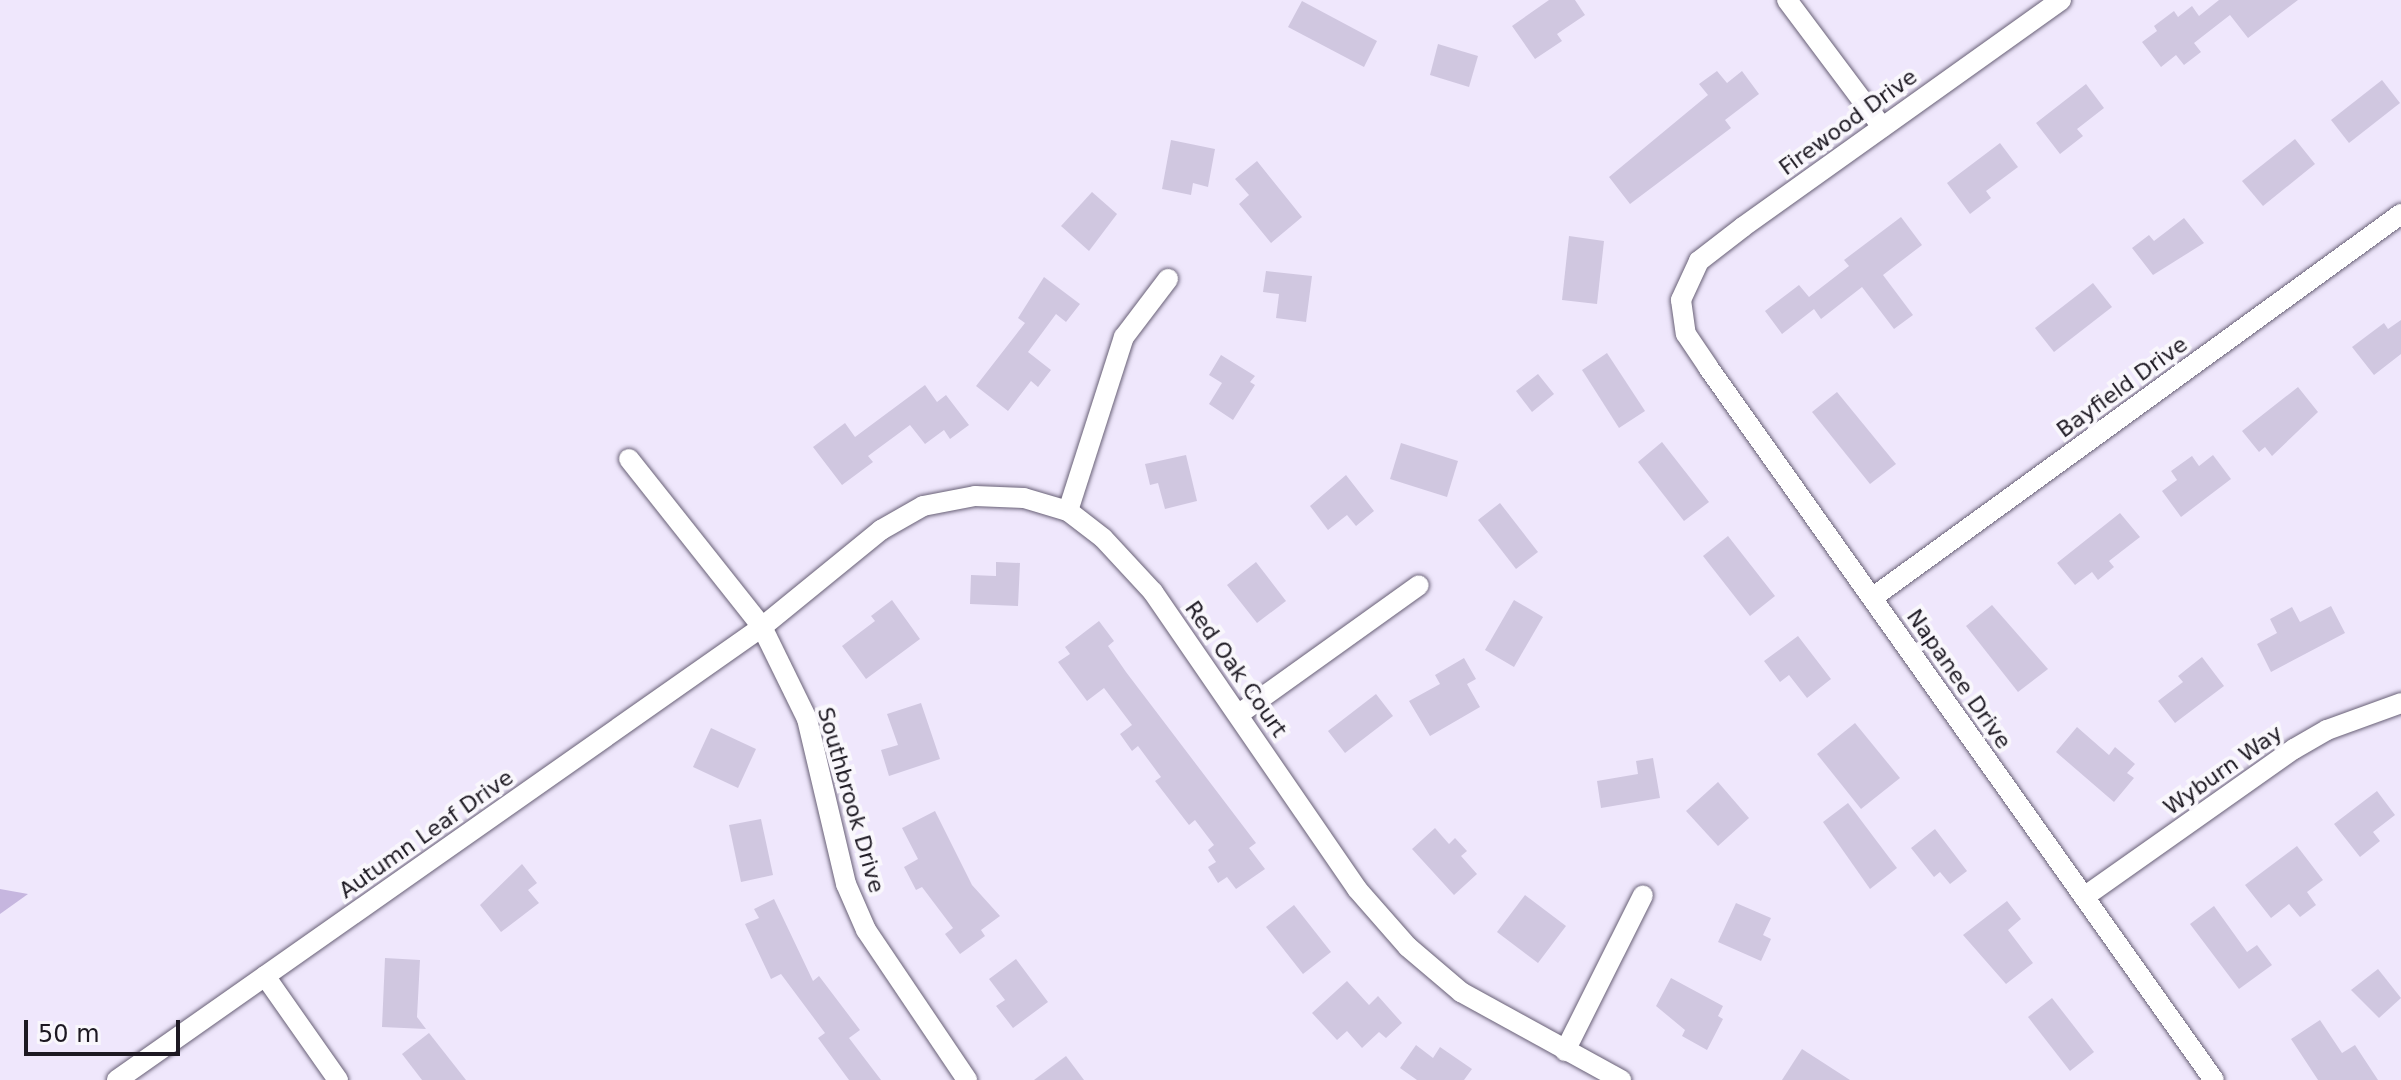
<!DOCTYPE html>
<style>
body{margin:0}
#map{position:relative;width:2401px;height:1080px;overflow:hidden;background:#efe7fc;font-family:"DejaVu Sans",sans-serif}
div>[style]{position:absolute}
.green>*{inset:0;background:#c6b6df}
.building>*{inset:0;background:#d0c7e0}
.roads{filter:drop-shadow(0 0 2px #686076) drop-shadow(0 0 2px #686076)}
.minor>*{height:20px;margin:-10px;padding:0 10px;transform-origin:10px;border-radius:10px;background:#fff}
span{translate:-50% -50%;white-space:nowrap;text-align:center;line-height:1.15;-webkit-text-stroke:8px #f9f7fc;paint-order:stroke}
.street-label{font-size:22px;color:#1d1922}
.scale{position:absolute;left:24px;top:1020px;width:156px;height:36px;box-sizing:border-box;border:4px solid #1d1922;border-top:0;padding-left:10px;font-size:24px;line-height:28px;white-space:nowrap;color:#1d1922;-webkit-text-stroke:6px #f9f7fc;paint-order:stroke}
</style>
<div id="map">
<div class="green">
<div style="clip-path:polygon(0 889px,28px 894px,0 914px)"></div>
</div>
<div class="building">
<div style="clip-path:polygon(1549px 0,1575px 0,1585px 15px,1557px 34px,1562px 41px,1535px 59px,1512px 26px)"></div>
<div style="clip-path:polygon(2219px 0,2298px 0,2248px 38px,2230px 15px,2194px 43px,2201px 52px,2184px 65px,2176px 55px,2161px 67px,2142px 42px,2157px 31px,2154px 26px,2174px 11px,2178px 17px,2192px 6px,2199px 16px)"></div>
<div style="clip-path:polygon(1302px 1px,1377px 41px,1364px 67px,1288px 27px)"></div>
<div style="clip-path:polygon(1438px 44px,1478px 56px,1469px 87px,1430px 75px)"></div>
<div style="clip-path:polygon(1717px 71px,1727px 83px,1742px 71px,1759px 94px,1725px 120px,1731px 128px,1630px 204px,1609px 177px,1708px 95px,1699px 84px)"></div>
<div style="clip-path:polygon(2382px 80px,2400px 103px,2349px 143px,2331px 120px)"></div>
<div style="clip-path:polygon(2086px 84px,2104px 108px,2077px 129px,2083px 136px,2060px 154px,2036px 123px)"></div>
<div style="clip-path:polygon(2295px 139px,2315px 164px,2263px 206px,2242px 181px)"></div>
<div style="clip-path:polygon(1171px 140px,1215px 149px,1208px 187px,1193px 183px,1191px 195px,1162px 189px)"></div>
<div style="clip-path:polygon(2000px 143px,2018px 167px,1986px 191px,1991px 198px,1970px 214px,1947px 183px)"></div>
<div style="clip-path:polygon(1257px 161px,1302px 217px,1271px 243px,1239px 204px,1249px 195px,1235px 179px)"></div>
<div style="clip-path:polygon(1092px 192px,1117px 214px,1089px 251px,1061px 226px)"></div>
<div style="clip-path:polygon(1901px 217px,1922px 245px,1883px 275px,1913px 315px,1894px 329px,1862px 287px,1821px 319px,1814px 309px,1782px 334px,1765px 311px,1799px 285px,1809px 297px,1849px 266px,1844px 260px)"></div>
<div style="clip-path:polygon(2184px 218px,2204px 243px,2153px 275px,2132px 248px,2149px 235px,2154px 241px)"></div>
<div style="clip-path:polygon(1569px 236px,1604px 241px,1597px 304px,1562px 300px)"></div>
<div style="clip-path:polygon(1266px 271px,1312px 276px,1306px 322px,1276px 318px,1279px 294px,1263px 292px)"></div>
<div style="clip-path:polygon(1044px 277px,1080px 304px,1066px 322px,1056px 314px,1028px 352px,1051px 370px,1038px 387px,1031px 381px,1008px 411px,976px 386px,1025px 323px,1018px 318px)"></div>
<div style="clip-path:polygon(2093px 283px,2112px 307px,2054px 352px,2035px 328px)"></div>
<div style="clip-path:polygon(2401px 320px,2401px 354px,2374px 375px,2352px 347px,2384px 323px,2388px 329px)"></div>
<div style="clip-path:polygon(1607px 353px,1645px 411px,1619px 428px,1582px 370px)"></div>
<div style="clip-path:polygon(1221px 355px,1255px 376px,1250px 382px,1255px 385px,1233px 420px,1209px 404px,1222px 383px,1209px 375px)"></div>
<div style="clip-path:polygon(1538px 374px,1554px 394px,1532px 412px,1516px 391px)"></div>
<div style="clip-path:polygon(925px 385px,937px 402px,946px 395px,969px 425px,950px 439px,944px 430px,925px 444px,910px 425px,868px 456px,873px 462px,842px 485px,813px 447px,845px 423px,855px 437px)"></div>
<div style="clip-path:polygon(2298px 387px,2318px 412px,2272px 456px,2265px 447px,2259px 452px,2242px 431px)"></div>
<div style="clip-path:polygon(1837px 392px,1896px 464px,1870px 484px,1812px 412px)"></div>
<div style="clip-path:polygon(1662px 442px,1709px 502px,1684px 521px,1638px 462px)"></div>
<div style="clip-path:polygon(1401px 443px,1458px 461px,1447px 497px,1390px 479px)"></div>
<div style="clip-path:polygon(1186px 455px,1197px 501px,1165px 509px,1158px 483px,1150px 485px,1145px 464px)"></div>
<div style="clip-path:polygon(2213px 455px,2231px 479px,2181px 517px,2162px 491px,2177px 480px,2171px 471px,2192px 456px,2199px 466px)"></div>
<div style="clip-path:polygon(1346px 475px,1374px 511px,1356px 526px,1347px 515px,1328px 530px,1310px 506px)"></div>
<div style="clip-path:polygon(1500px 503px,1538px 552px,1516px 569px,1478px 520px)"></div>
<div style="clip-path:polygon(2120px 513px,2140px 537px,2109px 561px,2114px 567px,2098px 580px,2092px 572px,2075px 585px,2057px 563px)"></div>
<div style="clip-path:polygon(1728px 536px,1775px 596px,1750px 616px,1703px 556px)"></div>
<div style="clip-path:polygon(996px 562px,1020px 563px,1018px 606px,970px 604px,971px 575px,996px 576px)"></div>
<div style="clip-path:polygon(1256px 562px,1286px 601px,1257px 623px,1227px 585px)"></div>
<div style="clip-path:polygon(892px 600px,920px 639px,866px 679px,842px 646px,875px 621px,871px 616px)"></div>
<div style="clip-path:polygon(1514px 600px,1543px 617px,1514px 667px,1485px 650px)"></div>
<div style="clip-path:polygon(1992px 605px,2048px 669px,2018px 692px,1966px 626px)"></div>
<div style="clip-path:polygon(2331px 606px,2345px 633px,2271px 672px,2257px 644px,2277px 633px,2270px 619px,2292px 607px,2300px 622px)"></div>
<div style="clip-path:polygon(1099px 621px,1114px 641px,1108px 646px,1126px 672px,1256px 843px,1249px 848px,1265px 869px,1236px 889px,1227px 877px,1218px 883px,1208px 867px,1216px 862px,1208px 850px,1214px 845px,1195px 820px,1189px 825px,1155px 781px,1161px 777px,1138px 746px,1132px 751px,1120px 734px,1132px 725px,1104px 688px,1087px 701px,1058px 662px,1070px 654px,1065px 647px)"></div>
<div style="clip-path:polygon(1798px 636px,1831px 679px,1807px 698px,1789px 675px,1780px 682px,1764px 661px)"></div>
<div style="clip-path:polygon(2202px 657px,2224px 686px,2175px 723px,2158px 701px,2183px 682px,2178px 676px)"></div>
<div style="clip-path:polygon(1464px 658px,1476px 679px,1467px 684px,1480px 707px,1430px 736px,1409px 701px,1440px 684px,1435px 675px)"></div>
<div style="clip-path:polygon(1376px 694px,1393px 716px,1345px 753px,1328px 731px)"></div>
<div style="clip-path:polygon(921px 703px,940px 759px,889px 776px,881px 750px,898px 745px,887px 714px)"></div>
<div style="clip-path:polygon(1855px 723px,1900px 778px,1861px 809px,1817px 754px)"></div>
<div style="clip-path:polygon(2077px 727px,2109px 755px,2115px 747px,2135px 764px,2127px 773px,2134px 778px,2114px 802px,2056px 752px)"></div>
<div style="clip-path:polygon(711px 728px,756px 749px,738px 788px,693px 767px)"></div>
<div style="clip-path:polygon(1653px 758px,1660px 798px,1601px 808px,1597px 781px,1638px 774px,1636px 761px)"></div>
<div style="clip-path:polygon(1718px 782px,1749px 818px,1718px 846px,1686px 811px)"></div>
<div style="clip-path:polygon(2377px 791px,2395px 815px,2373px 832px,2380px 841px,2360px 857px,2334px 824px)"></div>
<div style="clip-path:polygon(1848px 803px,1897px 868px,1870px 889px,1823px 822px)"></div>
<div style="clip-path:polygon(935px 811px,972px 885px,1000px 916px,981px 930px,985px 936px,960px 954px,945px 934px,953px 928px,922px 887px,916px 890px,904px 867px,918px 859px,902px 828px)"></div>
<div style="clip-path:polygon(761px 819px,773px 875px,741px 882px,729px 825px)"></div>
<div style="clip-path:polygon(1435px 828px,1449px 844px,1455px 838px,1467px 851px,1461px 856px,1477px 874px,1454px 895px,1412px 849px)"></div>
<div style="clip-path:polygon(1935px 829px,1967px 871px,1950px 884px,1940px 872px,1934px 877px,1911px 848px)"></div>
<div style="clip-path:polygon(2297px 846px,2323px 880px,2307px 892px,2316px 905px,2300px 917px,2289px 904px,2271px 918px,2245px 885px)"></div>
<div style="clip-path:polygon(522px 864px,537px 883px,528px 890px,539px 903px,501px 932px,480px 905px)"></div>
<div style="clip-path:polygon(1525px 895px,1566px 926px,1538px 963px,1497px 932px)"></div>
<div style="clip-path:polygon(774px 899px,813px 981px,819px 976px,860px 1030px,849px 1038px,881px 1080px,849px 1080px,818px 1038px,825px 1033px,781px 974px,771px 979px,745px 924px,759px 918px,754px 909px)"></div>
<div style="clip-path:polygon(2007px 901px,2021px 919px,2008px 930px,2033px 963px,2006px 984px,1963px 935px)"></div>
<div style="clip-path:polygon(1736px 903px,1771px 918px,1763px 935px,1771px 939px,1761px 961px,1718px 942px)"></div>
<div style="clip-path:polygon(1294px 905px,1331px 952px,1303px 974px,1266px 927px)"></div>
<div style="clip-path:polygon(2214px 906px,2247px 952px,2257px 945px,2272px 965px,2239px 989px,2190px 924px)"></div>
<div style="clip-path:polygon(385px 958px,420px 960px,417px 1017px,426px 1029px,382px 1027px)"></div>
<div style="clip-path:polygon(1016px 959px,1048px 1002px,1013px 1028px,996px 1006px,1005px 1000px,989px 979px)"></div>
<div style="clip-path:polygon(2378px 969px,2401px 998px,2379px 1018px,2351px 990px)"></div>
<div style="clip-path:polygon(1671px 978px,1723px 1006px,1718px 1016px,1723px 1019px,1707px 1050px,1682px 1036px,1685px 1030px,1656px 1006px)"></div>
<div style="clip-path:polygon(1347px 981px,1369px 1005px,1378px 996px,1402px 1023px,1386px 1038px,1379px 1032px,1362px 1048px,1347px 1031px,1337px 1040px,1312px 1013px)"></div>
<div style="clip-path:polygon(2052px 998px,2094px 1052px,2070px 1071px,2028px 1017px)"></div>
<div style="clip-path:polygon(2320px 1020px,2342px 1053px,2355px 1045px,2378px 1080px,2318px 1080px,2291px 1039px)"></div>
<div style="clip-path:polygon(429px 1033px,466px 1080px,422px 1080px,402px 1054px)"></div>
<div style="clip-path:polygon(1416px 1045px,1433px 1058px,1440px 1047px,1472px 1069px,1464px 1080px,1417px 1080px,1400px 1068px)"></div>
<div style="clip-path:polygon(1802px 1049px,1850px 1080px,1782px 1080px)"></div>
<div style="clip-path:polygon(1066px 1056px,1084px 1080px,1034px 1080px)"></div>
</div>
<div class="roads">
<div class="minor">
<div style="left:1787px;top:0;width:159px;rotate:53.2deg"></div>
<div style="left:2061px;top:0;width:391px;rotate:144.5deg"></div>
<div style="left:1743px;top:227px;width:56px;rotate:142.3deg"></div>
<div style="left:1699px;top:261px;width:43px;rotate:114.8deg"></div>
<div style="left:1681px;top:300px;width:34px;rotate:82deg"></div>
<div style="left:1686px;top:334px;width:40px;rotate:56deg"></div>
<div style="left:1708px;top:367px;width:874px;rotate:54.64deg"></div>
<div style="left:629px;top:459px;width:214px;rotate:51.6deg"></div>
<div style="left:762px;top:627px;width:102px;rotate:63.9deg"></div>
<div style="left:807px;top:719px;width:170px;rotate:76.7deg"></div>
<div style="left:846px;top:884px;width:50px;rotate:66.5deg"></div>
<div style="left:866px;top:930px;width:181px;rotate:56deg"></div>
<div style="left:1068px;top:511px;width:183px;rotate:-72.2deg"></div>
<div style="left:1124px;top:337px;width:73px;rotate:-52.8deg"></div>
<div style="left:1872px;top:598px;width:654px;rotate:-35.98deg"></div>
<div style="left:1239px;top:714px;width:221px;rotate:-35.6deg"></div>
<div style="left:2084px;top:897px;width:257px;rotate:-35.2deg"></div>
<div style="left:2294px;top:749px;width:38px;rotate:-30deg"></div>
<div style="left:2327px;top:730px;width:79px;rotate:-20deg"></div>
<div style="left:265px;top:976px;width:127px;rotate:54.9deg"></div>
<div style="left:1565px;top:1051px;width:174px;rotate:-63.4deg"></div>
<div style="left:117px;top:1080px;width:788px;rotate:-35.08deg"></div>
<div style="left:762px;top:627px;width:154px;rotate:-39.2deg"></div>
<div style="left:881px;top:530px;width:48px;rotate:-29.7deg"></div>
<div style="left:923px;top:506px;width:53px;rotate:-10.9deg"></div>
<div style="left:975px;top:496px;width:49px;rotate:2.3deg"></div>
<div style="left:1024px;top:498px;width:46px;rotate:16.5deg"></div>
<div style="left:1068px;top:511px;width:44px;rotate:37.6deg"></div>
<div style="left:1103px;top:538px;width:74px;rotate:47.2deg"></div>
<div style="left:1153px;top:592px;width:360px;rotate:55.5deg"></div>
<div style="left:1357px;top:889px;width:77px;rotate:48.7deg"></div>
<div style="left:1408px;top:947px;width:70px;rotate:40.3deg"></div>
<div style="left:1461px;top:992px;width:183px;rotate:28.8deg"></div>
</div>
</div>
<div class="street-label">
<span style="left:1848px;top:122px;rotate:-36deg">Firewood Drive</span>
<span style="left:2122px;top:387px;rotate:-36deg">Bayfield Drive</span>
<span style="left:1236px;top:669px;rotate:55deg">Red Oak Court</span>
<span style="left:1959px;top:679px;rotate:55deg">Napanee Drive</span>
<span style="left:2223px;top:770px;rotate:-35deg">Wyburn Way</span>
<span style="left:851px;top:800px;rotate:74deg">Southbrook Drive</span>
<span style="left:426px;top:834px;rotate:-35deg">Autumn Leaf Drive</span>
</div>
<div class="scale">50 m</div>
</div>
